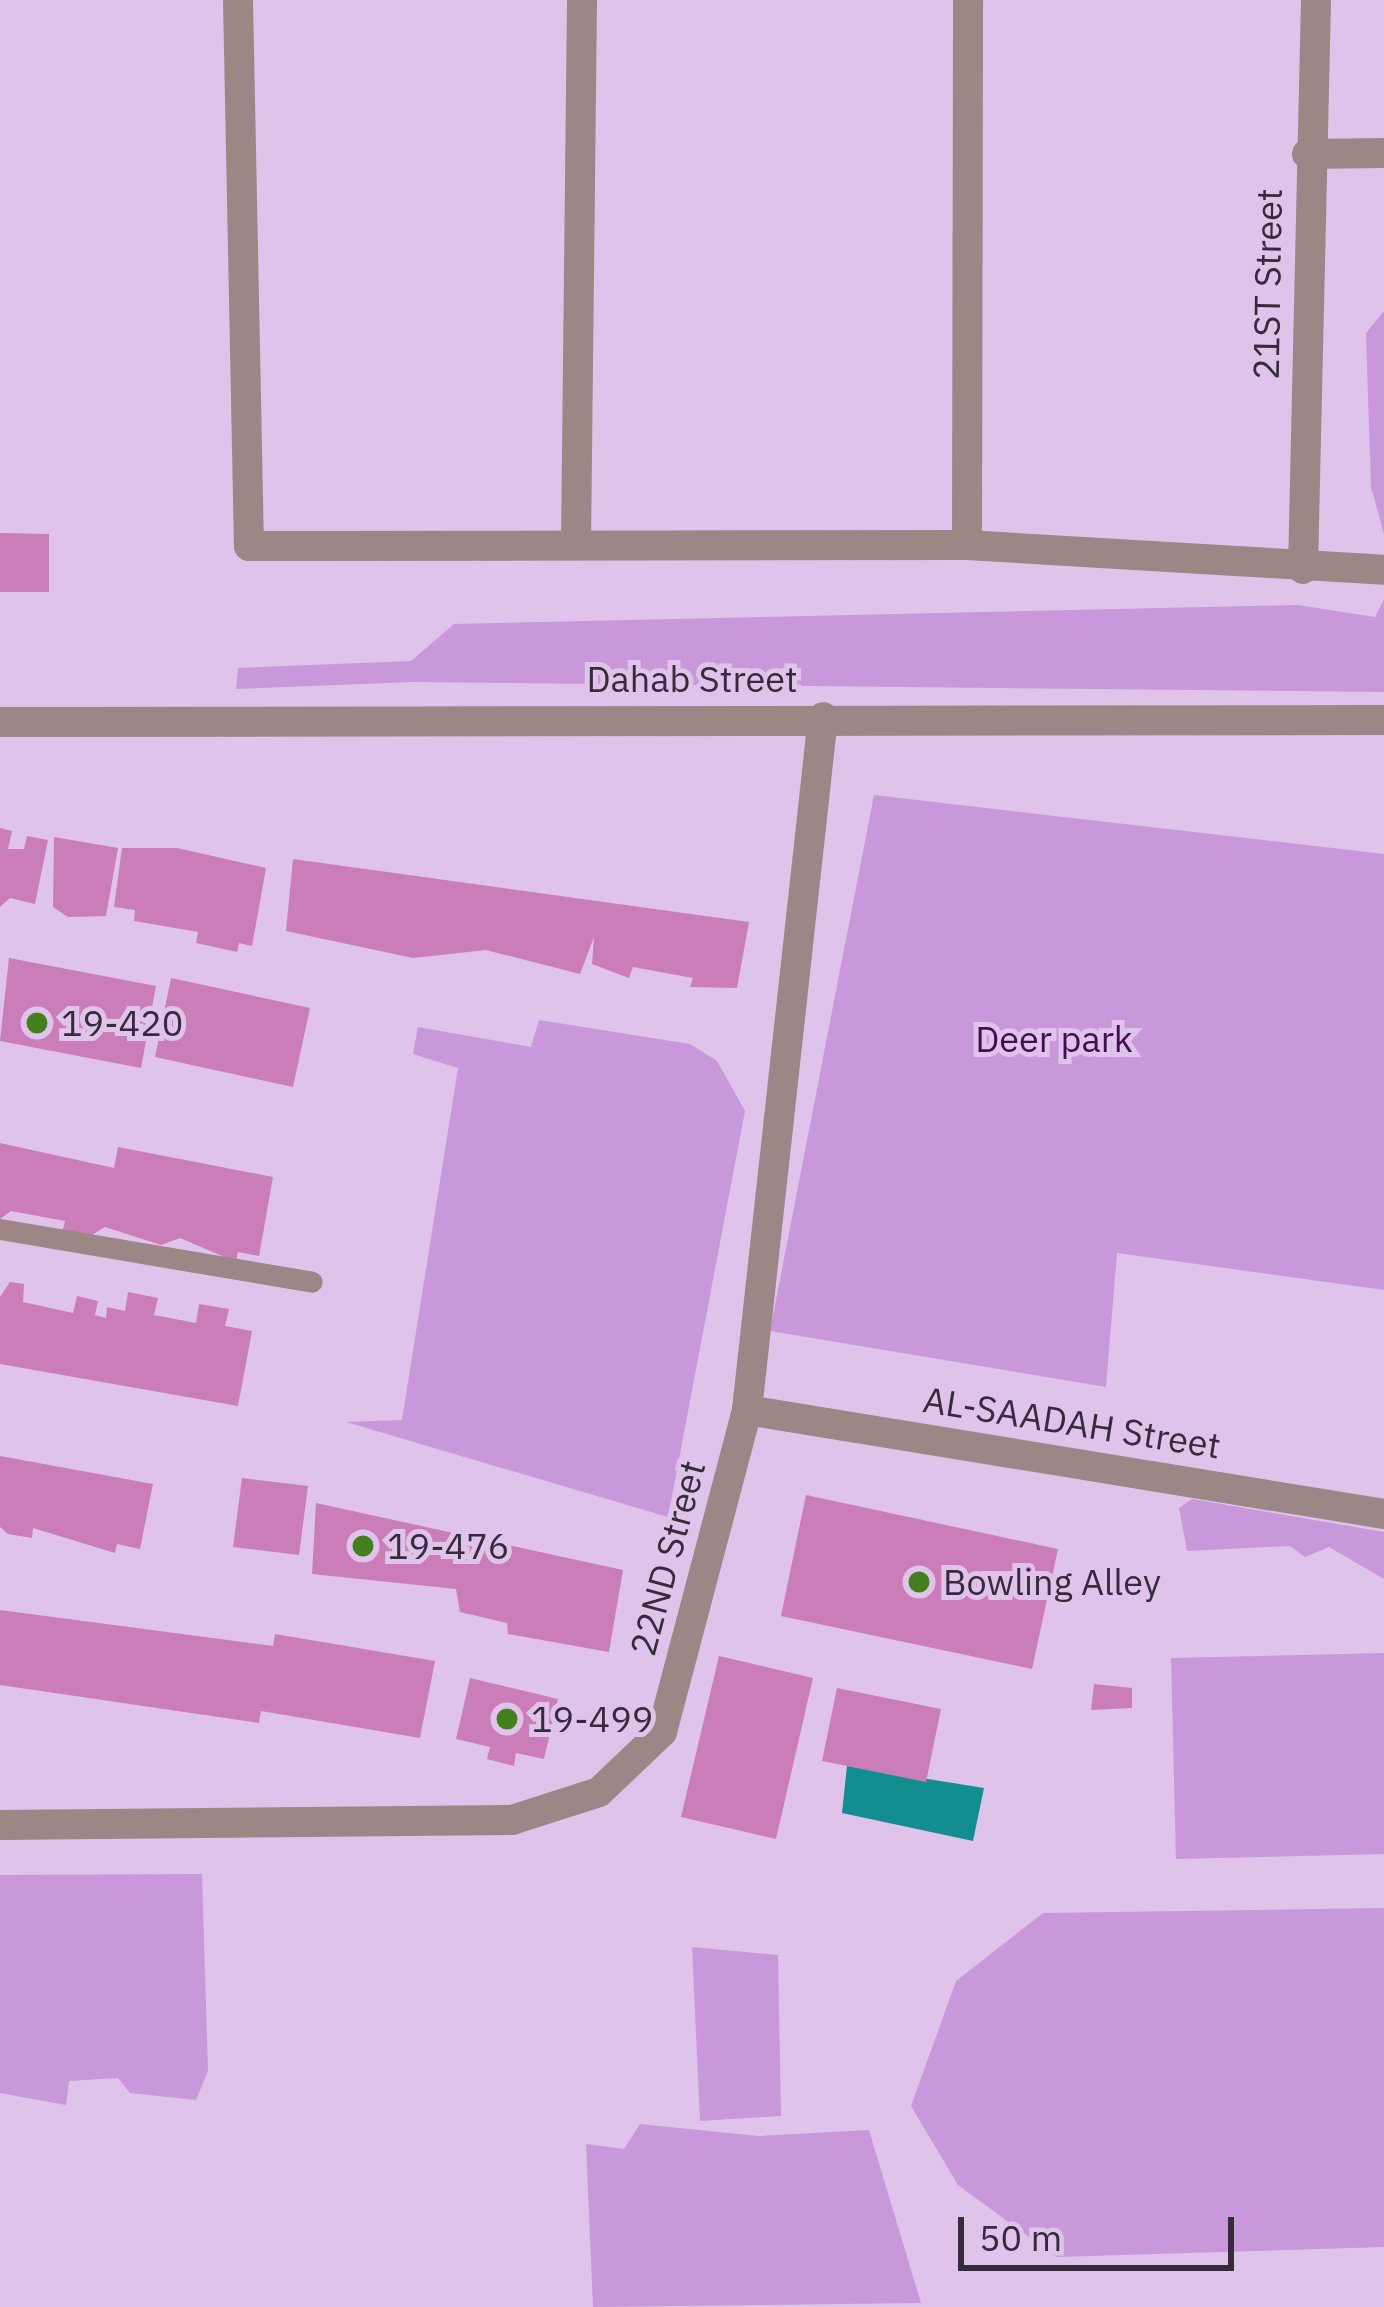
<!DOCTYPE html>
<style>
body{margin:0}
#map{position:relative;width:1384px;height:2307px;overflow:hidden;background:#dfc3ea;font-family:"IBM Plex Sans",sans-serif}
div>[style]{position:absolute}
.green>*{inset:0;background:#c998db}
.water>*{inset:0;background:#138e90}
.building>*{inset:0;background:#ca7db8}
.service>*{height:21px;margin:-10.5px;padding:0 10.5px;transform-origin:10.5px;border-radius:10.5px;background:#9d8686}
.minor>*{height:30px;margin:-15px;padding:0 15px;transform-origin:15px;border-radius:15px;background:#9d8686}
.dots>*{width:33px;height:33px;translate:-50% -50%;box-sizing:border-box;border:6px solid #dfc3ea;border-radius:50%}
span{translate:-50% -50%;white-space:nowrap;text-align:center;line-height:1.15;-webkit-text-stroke:10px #dfc3ea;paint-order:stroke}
.street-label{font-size:36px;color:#362b3a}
.poi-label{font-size:36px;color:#362b3a}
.left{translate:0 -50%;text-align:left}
.park-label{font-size:36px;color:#420e52}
.scale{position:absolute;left:958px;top:2217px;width:276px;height:54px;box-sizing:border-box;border:6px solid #362b3a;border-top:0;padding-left:15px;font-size:36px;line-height:42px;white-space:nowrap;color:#362b3a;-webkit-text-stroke:9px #dfc3ea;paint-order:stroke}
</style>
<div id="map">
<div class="green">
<div style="clip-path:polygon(1384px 311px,1384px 534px,1371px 487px,1366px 333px)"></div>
<div style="clip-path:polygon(1384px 599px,1384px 692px,411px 682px,236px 689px,238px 668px,411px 661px,454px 624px,1298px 605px,1375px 617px)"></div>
<div style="clip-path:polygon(874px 795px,1384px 854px,1384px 1290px,1117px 1253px,1106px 1387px,770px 1331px)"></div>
<div style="clip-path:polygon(539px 1020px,690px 1044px,717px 1061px,745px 1111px,668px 1517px,346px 1422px,402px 1420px,458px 1068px,413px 1054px,418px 1027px,531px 1047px)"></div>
<div style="clip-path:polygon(1192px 1499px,1384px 1532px,1384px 1579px,1329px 1547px,1305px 1557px,1290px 1546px,1187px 1551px,1179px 1508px)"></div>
<div style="clip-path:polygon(1384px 1653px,1384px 1854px,1176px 1859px,1171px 1658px)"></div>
<div style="clip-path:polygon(202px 1874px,208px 2071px,196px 2100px,130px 2093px,118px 2078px,69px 2081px,66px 2105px,0 2093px,0 1875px)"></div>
<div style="clip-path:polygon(1384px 1908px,1384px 2247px,1056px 2257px,958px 2185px,911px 2106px,956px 1981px,1043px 1913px)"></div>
<div style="clip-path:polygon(692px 1947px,778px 1955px,781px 2116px,700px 2121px)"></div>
<div style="clip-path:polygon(640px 2124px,758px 2136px,869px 2130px,921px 2303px,593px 2307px,586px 2144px,624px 2149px)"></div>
</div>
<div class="water">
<div style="clip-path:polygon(847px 1766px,984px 1788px,973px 1841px,842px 1813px)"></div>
</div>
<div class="building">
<div style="clip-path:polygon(0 533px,49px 534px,49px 592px,0 592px)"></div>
<div style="clip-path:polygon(0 828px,12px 831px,8px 849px,24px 849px,27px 836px,48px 840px,35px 904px,10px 898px,0 907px)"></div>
<div style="clip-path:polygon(54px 837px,118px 848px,106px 916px,68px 917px,53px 907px)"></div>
<div style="clip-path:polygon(122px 848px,177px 848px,266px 868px,252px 946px,239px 943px,237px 952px,196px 943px,198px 932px,134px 921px,135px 910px,114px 907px)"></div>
<div style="clip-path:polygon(293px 859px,749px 922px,737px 988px,690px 987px,693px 978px,633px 967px,629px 978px,592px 964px,594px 937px,580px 974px,486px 950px,413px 958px,286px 931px)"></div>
<div style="clip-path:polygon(9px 958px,156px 986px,141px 1068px,0 1041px)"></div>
<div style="clip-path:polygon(171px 978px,310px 1008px,293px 1087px,155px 1057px)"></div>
<div style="clip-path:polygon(0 1143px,114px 1168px,118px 1147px,273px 1177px,259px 1256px,238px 1252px,236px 1262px,180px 1238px,161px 1245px,105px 1227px,87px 1238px,62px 1233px,65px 1221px,11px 1211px,0 1219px)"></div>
<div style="clip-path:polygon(10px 1282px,24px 1284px,23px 1302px,73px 1313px,77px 1296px,98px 1301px,95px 1315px,106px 1318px,107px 1307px,125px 1311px,128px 1292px,158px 1298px,154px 1315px,196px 1323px,199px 1304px,229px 1309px,225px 1326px,252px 1331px,238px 1406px,0 1364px,0 1297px)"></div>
<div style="clip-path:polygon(0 1456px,153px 1484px,140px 1549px,117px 1544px,115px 1553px,33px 1528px,32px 1538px,8px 1534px,0 1527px)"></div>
<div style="clip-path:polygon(242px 1478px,308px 1486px,299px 1555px,233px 1547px)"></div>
<div style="clip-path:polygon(806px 1495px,1058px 1549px,1032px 1669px,781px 1616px)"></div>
<div style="clip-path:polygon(316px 1503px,623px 1570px,609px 1652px,508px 1634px,507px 1623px,460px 1612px,456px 1589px,312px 1574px)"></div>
<div style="clip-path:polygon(0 1610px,273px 1646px,275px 1634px,435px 1661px,420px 1738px,261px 1711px,259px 1723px,0 1685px)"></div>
<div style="clip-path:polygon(719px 1656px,813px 1678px,776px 1839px,681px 1817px)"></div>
<div style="clip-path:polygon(470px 1678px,558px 1699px,544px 1759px,516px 1753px,514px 1766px,487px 1759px,490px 1747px,456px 1739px)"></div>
<div style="clip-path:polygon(1094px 1684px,1132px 1688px,1132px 1708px,1091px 1710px)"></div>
<div style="clip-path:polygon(837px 1688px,941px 1709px,926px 1782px,822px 1761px)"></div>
</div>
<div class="service">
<div style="left:0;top:1229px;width:316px;rotate:9.6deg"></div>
</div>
<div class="minor">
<div style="left:238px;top:0;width:546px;rotate:88.85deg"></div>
<div style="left:249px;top:546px;width:718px;rotate:-0.08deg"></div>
<div style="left:967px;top:545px;width:418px;rotate:3.4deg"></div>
<div style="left:1307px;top:154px;width:77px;rotate:-0.7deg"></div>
<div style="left:576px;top:545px;width:545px;rotate:-89.37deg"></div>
<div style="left:967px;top:545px;width:545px;rotate:-89.89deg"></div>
<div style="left:1303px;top:569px;width:569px;rotate:-88.69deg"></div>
<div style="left:0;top:722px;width:1384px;rotate:-0.08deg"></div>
<div style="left:747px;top:1410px;width:645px;rotate:9.27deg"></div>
<div style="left:0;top:1825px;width:512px;rotate:-0.56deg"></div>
<div style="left:512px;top:1820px;width:91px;rotate:-17.8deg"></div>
<div style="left:599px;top:1792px;width:87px;rotate:-43.6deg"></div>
<div style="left:662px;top:1732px;width:333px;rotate:-75.2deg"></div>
<div style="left:747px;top:1410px;width:697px;rotate:-83.74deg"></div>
</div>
<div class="dots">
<div style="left:37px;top:1023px;background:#43801d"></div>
<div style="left:363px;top:1546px;background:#43801d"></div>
<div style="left:919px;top:1582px;background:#43801d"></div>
<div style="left:507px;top:1719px;background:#43801d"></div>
</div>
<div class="street-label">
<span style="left:1267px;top:284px;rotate:-89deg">21ST Street</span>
<span style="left:692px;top:679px">Dahab Street</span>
<span style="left:1072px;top:1422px;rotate:9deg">AL-SAADAH Street</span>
<span style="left:667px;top:1558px;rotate:-75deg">22ND Street</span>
</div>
<div class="poi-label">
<span class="left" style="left:61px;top:1023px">19-420</span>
<span class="left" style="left:387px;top:1546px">19-476</span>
<span class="left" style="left:943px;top:1582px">Bowling Alley</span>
<span class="left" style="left:531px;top:1719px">19-499</span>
</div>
<div class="park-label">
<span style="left:1054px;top:1039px">Deer park</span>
</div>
<div class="scale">50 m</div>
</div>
